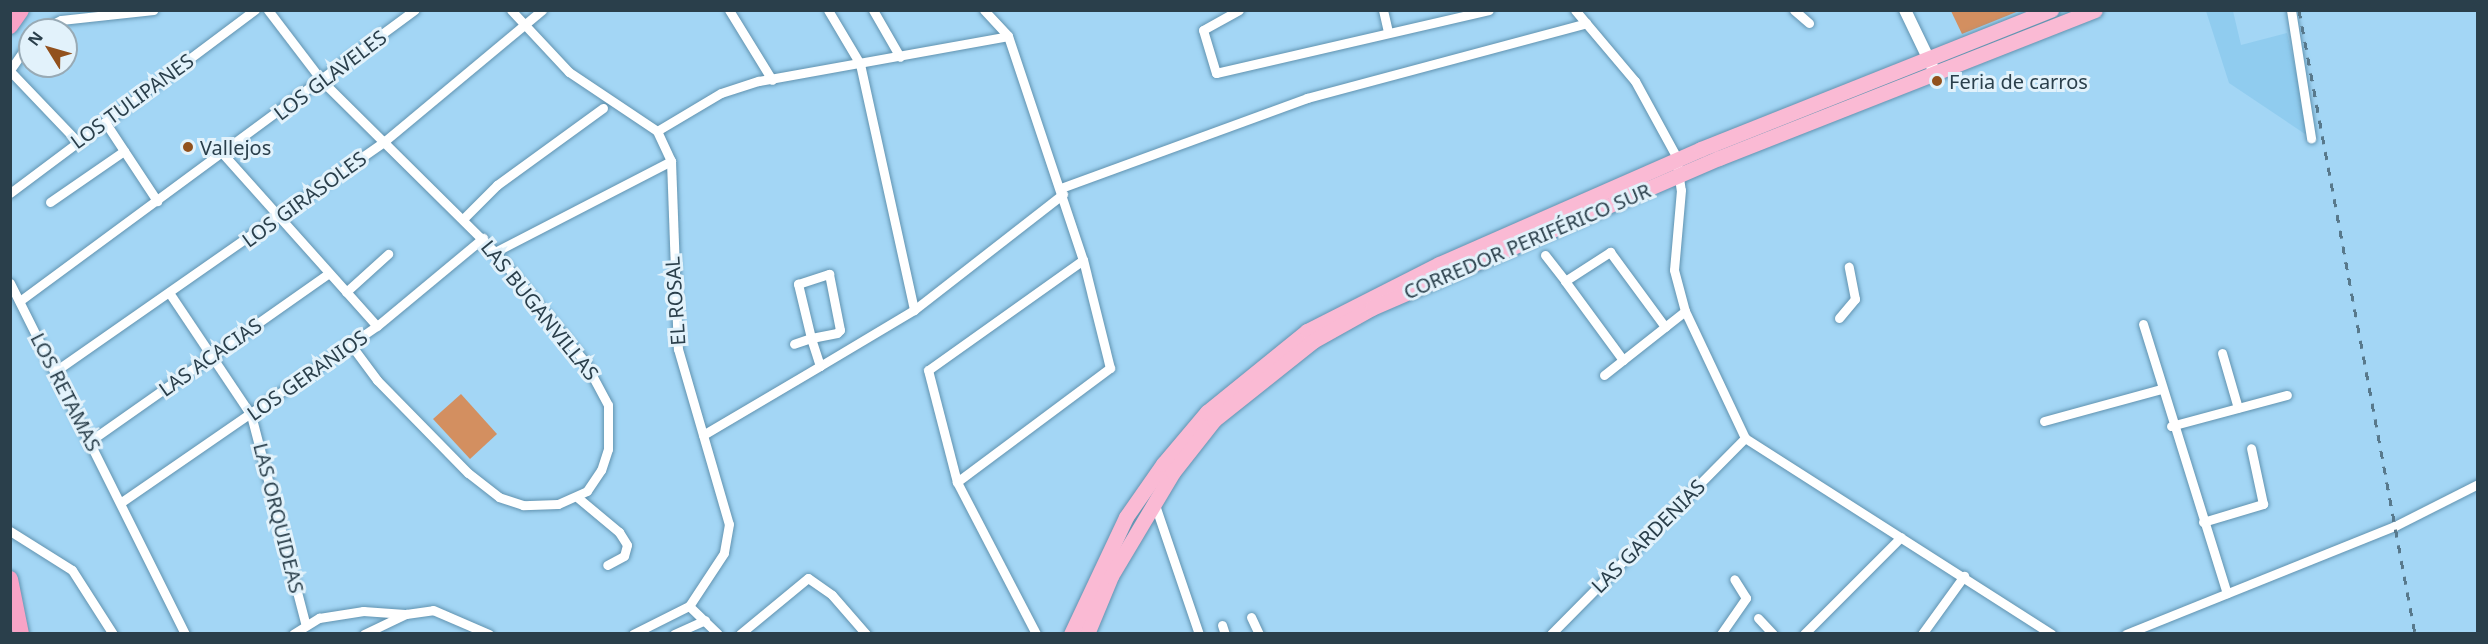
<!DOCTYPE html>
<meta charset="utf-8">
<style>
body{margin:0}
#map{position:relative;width:2488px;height:644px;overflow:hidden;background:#a3d6f5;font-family:"Noto Sans",sans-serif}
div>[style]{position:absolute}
.built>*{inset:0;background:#90ccef}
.green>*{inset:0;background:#d38f60}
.roads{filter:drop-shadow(0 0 2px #6193b0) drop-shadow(0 0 2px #6193b0)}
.minor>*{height:9px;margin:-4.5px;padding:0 4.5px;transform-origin:4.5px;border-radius:4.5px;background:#fff}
.tertiary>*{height:12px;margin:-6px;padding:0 6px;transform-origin:6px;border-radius:6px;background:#fff}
.primary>*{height:15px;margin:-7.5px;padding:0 7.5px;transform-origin:7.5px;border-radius:7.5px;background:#fabad4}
.trunk>*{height:16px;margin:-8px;padding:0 8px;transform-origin:8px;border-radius:8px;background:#f8a3c6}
.rail>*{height:3px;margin-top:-1.5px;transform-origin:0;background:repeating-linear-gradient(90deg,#58798c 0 8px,transparent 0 16px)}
.dots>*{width:16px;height:16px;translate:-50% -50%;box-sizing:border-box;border:3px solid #e2f2fb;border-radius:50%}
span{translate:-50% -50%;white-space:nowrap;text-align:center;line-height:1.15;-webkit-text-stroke:6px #e2f2fb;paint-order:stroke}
.street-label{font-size:20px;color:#2a3f4b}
.poi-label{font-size:20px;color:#2a3f4b}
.left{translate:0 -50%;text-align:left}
.frame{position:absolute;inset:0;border:12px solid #2a3f4b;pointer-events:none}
.north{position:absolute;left:18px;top:18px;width:60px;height:60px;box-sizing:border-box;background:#e2f2fb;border:2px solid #98aab5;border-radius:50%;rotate:307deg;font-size:16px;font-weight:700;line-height:24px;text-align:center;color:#2a3f4b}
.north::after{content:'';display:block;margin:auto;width:21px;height:27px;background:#92511d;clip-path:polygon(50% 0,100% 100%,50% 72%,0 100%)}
</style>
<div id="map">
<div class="built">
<div style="clip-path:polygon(2206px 11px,2233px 11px,2241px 45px,2287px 33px,2311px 138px,2229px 83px)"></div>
</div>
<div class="green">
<div style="clip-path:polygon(1951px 11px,2019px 11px,1962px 34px)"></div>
<div style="clip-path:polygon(461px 394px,497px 434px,470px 459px,433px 419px)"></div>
</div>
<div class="roads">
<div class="minor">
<div style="left:268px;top:10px;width:89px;rotate:52.7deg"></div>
<div style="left:322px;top:81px;width:243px;rotate:44.7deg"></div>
<div style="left:495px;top:252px;width:142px;rotate:50.7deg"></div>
<div style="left:585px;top:362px;width:49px;rotate:61.9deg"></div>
<div style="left:608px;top:405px;width:44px;rotate:90deg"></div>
<div style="left:608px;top:449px;width:22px;rotate:108deg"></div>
<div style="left:601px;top:470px;width:25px;rotate:124deg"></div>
<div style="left:587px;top:491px;width:32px;rotate:156deg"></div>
<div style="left:558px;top:504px;width:35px;rotate:178deg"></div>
<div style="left:523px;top:505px;width:25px;rotate:-162deg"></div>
<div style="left:499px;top:497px;width:39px;rotate:-142deg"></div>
<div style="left:468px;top:473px;width:130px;rotate:-134.4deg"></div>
<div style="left:377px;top:380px;width:44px;rotate:-126.6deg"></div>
<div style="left:511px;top:10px;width:85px;rotate:46.9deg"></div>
<div style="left:569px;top:72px;width:106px;rotate:33.8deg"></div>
<div style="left:657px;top:131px;width:33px;rotate:65deg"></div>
<div style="left:671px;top:161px;width:188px;rotate:87.9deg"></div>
<div style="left:678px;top:349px;width:182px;rotate:73.8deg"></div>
<div style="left:729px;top:524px;width:29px;rotate:100deg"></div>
<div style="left:724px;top:553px;width:64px;rotate:123.4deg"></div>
<div style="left:689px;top:606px;width:40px;rotate:44deg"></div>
<div style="left:729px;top:10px;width:82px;rotate:58.4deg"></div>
<div style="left:828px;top:10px;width:63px;rotate:59.3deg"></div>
<div style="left:860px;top:64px;width:252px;rotate:77.6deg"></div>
<div style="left:873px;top:10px;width:54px;rotate:60.1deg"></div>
<div style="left:984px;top:10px;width:35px;rotate:47deg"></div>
<div style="left:1008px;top:36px;width:236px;rotate:71.5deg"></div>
<div style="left:1083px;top:260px;width:190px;rotate:144.6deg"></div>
<div style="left:928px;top:370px;width:116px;rotate:75.5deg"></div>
<div style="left:957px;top:482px;width:171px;rotate:62.5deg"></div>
<div style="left:1239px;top:10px;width:41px;rotate:150.9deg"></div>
<div style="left:1203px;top:30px;width:45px;rotate:73.2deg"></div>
<div style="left:1216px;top:73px;width:280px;rotate:-13deg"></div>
<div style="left:1383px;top:10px;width:23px;rotate:77deg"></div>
<div style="left:1575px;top:10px;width:93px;rotate:49.8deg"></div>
<div style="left:1635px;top:81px;width:85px;rotate:61.3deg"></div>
<div style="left:1676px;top:156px;width:34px;rotate:82deg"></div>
<div style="left:1681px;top:190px;width:80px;rotate:95deg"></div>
<div style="left:1674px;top:270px;width:42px;rotate:75deg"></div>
<div style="left:1685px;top:311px;width:140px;rotate:64.7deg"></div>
<div style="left:1745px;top:438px;width:364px;rotate:32.6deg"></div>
<div style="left:1794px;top:10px;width:20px;rotate:41deg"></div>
<div style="left:2291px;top:10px;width:130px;rotate:81.1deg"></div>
<div style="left:41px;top:30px;width:22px;rotate:-27deg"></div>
<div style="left:61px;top:20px;width:93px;rotate:-6.2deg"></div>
<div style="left:10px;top:70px;width:35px;rotate:-55deg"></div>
<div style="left:10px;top:71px;width:97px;rotate:46.3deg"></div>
<div style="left:105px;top:122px;width:95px;rotate:56.6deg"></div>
<div style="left:657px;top:131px;width:74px;rotate:-30.7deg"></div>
<div style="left:721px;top:93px;width:40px;rotate:-18deg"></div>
<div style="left:759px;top:81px;width:253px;rotate:-10.2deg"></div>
<div style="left:224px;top:155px;width:229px;rotate:48.2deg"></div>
<div style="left:1061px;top:188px;width:262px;rotate:-20.1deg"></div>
<div style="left:1307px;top:98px;width:289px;rotate:-15deg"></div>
<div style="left:10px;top:193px;width:306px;rotate:-36.8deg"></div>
<div style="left:50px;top:202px;width:90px;rotate:-34.6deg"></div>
<div style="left:464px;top:218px;width:47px;rotate:-45deg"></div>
<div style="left:497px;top:185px;width:131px;rotate:-36deg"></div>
<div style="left:495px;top:252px;width:198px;rotate:-27.3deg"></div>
<div style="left:1545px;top:255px;width:33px;rotate:52deg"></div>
<div style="left:10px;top:283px;width:392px;rotate:63.5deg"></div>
<div style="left:346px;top:292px;width:57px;rotate:-42.1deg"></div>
<div style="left:170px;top:294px;width:146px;rotate:56.2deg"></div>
<div style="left:251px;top:415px;width:215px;rotate:75.4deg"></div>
<div style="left:21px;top:300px;width:489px;rotate:-36.4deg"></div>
<div style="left:1839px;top:318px;width:25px;rotate:-50deg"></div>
<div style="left:1855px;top:299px;width:33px;rotate:-101deg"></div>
<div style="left:2143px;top:324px;width:282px;rotate:72.7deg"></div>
<div style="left:2222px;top:353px;width:57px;rotate:73.8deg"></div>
<div style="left:1623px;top:360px;width:98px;rotate:-126.3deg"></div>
<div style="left:1565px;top:281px;width:54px;rotate:-32.8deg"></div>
<div style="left:1610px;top:252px;width:93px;rotate:53.7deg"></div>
<div style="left:820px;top:366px;width:109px;rotate:-30.8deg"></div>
<div style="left:914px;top:310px;width:189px;rotate:-37.9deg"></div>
<div style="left:54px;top:372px;width:405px;rotate:-34.9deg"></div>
<div style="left:386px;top:140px;width:203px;rotate:-39.8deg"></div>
<div style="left:1604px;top:375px;width:103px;rotate:-38.3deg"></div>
<div style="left:2044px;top:421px;width:121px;rotate:-15.3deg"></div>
<div style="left:2171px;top:426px;width:120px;rotate:-15deg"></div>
<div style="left:703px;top:435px;width:136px;rotate:-30.5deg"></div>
<div style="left:820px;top:366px;width:29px;rotate:-108deg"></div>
<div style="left:811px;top:338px;width:56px;rotate:-103.5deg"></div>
<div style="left:798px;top:284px;width:33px;rotate:-18deg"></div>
<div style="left:829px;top:274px;width:57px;rotate:78.9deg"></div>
<div style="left:840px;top:330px;width:4px;rotate:135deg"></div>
<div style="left:837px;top:333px;width:26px;rotate:169deg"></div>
<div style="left:811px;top:338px;width:18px;rotate:161deg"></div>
<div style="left:90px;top:441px;width:292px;rotate:-35.1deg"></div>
<div style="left:957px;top:482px;width:191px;rotate:-36.7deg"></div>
<div style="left:1110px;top:368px;width:111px;rotate:-104deg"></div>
<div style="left:577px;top:497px;width:55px;rotate:39.8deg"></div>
<div style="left:619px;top:532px;width:15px;rotate:58deg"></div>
<div style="left:627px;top:545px;width:11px;rotate:105deg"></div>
<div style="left:624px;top:556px;width:19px;rotate:152deg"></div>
<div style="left:123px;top:501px;width:308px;rotate:-34.6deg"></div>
<div style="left:377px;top:326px;width:138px;rotate:-39.7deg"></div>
<div style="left:1154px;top:502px;width:139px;rotate:71.2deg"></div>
<div style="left:2203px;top:522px;width:63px;rotate:-16.7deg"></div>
<div style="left:2263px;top:504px;width:57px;rotate:-102.1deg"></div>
<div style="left:10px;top:531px;width:73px;rotate:32.2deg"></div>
<div style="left:72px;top:570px;width:76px;rotate:57.4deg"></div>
<div style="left:1251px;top:617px;width:19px;rotate:65deg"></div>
<div style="left:1758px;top:618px;width:22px;rotate:47deg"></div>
<div style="left:1222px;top:625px;width:9px;rotate:72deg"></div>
<div style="left:293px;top:634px;width:31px;rotate:-32deg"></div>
<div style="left:319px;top:618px;width:45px;rotate:-9deg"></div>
<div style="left:363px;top:611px;width:42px;rotate:4.1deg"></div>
<div style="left:364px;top:634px;width:47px;rotate:-25.5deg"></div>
<div style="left:406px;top:614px;width:27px;rotate:-8deg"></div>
<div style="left:433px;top:610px;width:61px;rotate:23.2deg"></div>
<div style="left:633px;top:634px;width:63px;rotate:-26.6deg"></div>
<div style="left:674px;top:634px;width:34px;rotate:-24deg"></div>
<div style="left:740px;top:634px;width:88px;rotate:-39.5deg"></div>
<div style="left:808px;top:578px;width:29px;rotate:35deg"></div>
<div style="left:832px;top:595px;width:52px;rotate:48.9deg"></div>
<div style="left:1551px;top:634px;width:276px;rotate:-45.3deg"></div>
<div style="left:1721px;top:634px;width:44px;rotate:-55.2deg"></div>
<div style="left:1746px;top:598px;width:22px;rotate:-122deg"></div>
<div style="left:1804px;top:634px;width:137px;rotate:-45deg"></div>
<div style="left:1922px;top:634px;width:72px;rotate:-54.1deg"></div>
<div style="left:2126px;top:634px;width:290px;rotate:-21.9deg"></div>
<div style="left:2395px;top:526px;width:93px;rotate:-26.8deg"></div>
</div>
<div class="tertiary">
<div style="left:1905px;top:10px;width:62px;rotate:64.3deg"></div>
</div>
<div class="primary">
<div style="left:1071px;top:634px;width:129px;rotate:-64.8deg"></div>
<div style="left:1126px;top:517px;width:65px;rotate:-55.1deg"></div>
<div style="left:1163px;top:464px;width:68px;rotate:-49.8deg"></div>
<div style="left:1207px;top:412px;width:129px;rotate:-39deg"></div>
<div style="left:1307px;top:331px;width:148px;rotate:-26.9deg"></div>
<div style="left:1439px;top:264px;width:286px;rotate:-23.7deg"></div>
<div style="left:1701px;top:149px;width:377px;rotate:-21.7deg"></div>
<div style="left:1087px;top:634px;width:63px;rotate:-67.5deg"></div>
<div style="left:1111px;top:576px;width:121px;rotate:-59.2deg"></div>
<div style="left:1173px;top:472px;width:66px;rotate:-51.7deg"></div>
<div style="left:1214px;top:420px;width:127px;rotate:-38.6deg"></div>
<div style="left:1313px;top:341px;width:68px;rotate:-29.2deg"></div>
<div style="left:1372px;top:308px;width:378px;rotate:-23.4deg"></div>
<div style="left:1719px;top:158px;width:404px;rotate:-21.5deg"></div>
</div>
<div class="trunk">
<div style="left:10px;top:26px;width:19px;rotate:-55deg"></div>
<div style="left:10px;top:579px;width:56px;rotate:78.7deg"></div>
</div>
</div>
<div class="rail">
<div style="left:2299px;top:10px;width:635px;rotate:79.47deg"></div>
</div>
<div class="dots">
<div style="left:1937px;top:81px;background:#92511d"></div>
<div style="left:188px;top:147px;background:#92511d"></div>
</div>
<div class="street-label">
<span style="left:330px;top:75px;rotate:-37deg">LOS GLAVELES</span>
<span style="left:132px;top:101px;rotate:-36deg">LOS TULIPANES</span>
<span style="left:304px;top:199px;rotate:-36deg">LOS GIRASOLES</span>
<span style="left:1527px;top:241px;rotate:-23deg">CORREDOR PERIFÉRICO SUR</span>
<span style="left:675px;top:301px;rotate:-94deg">EL ROSAL</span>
<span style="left:540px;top:310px;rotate:51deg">LAS BUGANVILLAS</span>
<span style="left:210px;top:357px;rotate:-35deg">LAS ACACIAS</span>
<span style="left:307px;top:375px;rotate:-35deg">LOS GERANIOS</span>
<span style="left:66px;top:392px;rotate:63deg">LOS RETAMAS</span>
<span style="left:279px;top:518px;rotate:76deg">LAS ORQUIDEAS</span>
<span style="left:1648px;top:536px;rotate:-45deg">LAS GARDENIAS</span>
</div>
<div class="poi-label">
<span class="left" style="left:1949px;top:81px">Feria de carros</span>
<span class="left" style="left:200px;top:147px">Vallejos</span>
</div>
<div class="frame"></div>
<div class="north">N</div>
</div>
